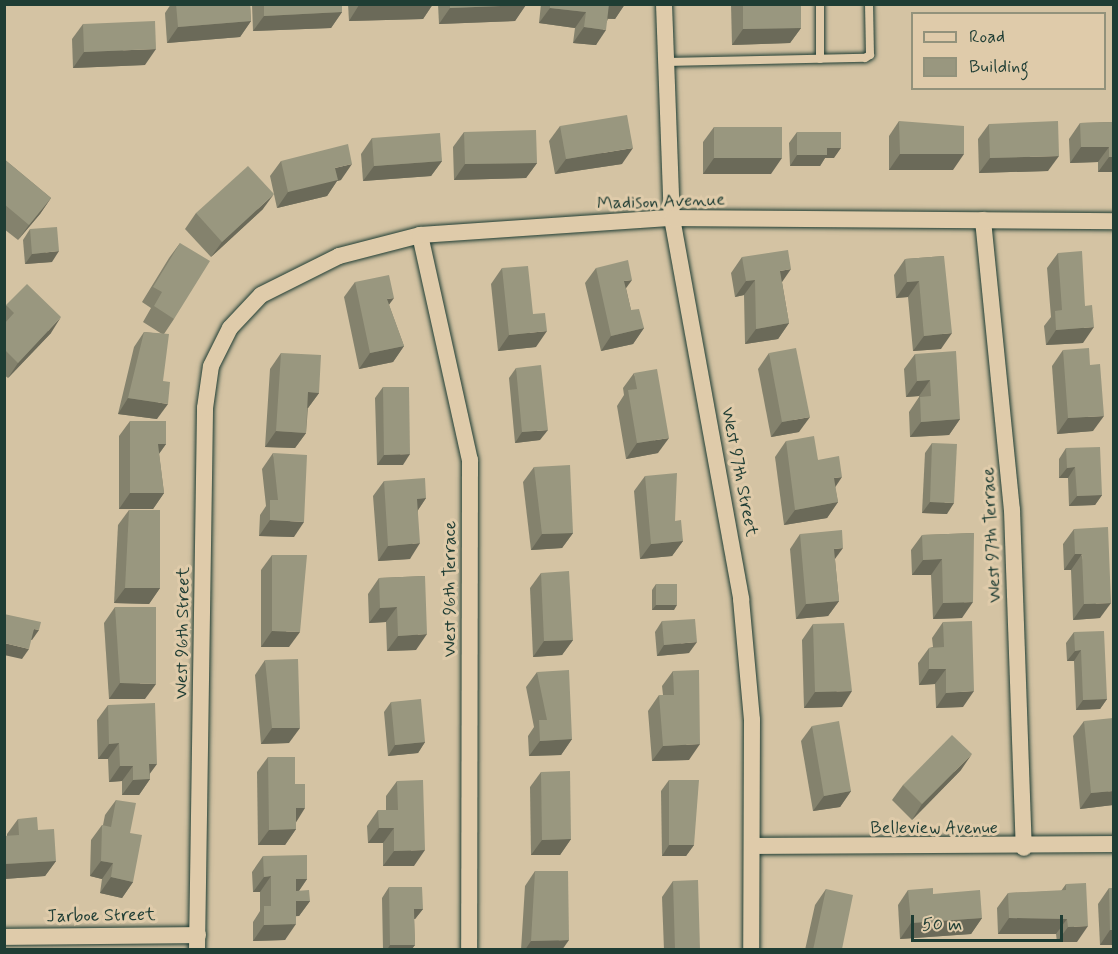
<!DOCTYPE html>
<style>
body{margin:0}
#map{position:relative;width:1118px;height:954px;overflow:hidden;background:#d4c3a3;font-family:Mynerve,sans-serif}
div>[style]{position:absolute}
.roads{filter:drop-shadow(0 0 2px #1f3d34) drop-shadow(0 0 2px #1f3d34)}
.lane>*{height:8px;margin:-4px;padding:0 4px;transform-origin:4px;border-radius:4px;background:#dfcbaa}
.street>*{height:16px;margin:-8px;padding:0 8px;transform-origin:8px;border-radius:8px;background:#dfcbaa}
.wall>*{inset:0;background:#84826d}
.shaded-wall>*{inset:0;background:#6b6a59}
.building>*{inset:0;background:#99977f}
span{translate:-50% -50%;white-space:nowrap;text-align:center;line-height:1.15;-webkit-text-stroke:6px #dfcbaa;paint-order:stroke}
.street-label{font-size:18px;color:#1f3d34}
.frame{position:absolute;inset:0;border:6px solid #1f3d34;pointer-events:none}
.legend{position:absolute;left:911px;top:12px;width:195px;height:78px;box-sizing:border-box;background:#dfcbaa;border:2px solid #92927b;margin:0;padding:8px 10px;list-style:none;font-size:18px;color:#1f3d34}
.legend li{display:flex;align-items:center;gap:12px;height:30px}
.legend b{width:30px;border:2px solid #92927b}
.scale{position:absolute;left:911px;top:915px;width:152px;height:27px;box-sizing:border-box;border:3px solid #1f3d34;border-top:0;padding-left:8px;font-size:18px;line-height:21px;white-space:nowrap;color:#1f3d34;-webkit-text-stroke:4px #dfcbaa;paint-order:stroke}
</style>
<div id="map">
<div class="roads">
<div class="lane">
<div style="left:820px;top:4px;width:55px;rotate:90deg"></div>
<div style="left:666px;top:62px;width:199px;rotate:-1.2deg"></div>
<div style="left:865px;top:58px;width:6px;rotate:-31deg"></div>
<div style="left:870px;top:55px;width:51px;rotate:-91.1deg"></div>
</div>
<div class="street">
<div style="left:664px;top:4px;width:214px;rotate:87.9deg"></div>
<div style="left:672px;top:218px;width:387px;rotate:79.7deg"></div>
<div style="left:741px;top:599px;width:121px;rotate:84.8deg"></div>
<div style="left:752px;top:720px;width:230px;rotate:90.2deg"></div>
<div style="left:983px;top:220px;width:291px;rotate:84.3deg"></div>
<div style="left:1012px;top:510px;width:338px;rotate:88deg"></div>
<div style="left:420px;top:235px;width:230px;rotate:77.5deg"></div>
<div style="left:470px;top:460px;width:490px;rotate:90.1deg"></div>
<div style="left:753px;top:846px;width:361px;rotate:-0.3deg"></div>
<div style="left:4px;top:937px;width:194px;rotate:-0.6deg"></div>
<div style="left:197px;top:950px;width:542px;rotate:-89.15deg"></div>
<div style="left:205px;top:408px;width:42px;rotate:-81.9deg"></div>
<div style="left:211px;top:366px;width:42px;rotate:-63.4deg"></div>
<div style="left:230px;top:328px;width:45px;rotate:-46.8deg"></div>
<div style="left:261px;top:295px;width:87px;rotate:-26.6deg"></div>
<div style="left:339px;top:256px;width:84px;rotate:-14.5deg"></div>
<div style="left:420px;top:235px;width:253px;rotate:-3.9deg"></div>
<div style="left:672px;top:218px;width:442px;rotate:0.4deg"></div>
</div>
</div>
<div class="wall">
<div style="clip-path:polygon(171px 4px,250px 4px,251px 21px,240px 37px,167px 43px,165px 13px)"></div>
<div style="clip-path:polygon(252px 4px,342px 4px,342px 12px,331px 28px,253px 31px)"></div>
<div style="clip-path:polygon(348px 4px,433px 4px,423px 19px,349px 21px)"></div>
<div style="clip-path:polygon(438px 4px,526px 4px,515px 21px,439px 24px)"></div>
<div style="clip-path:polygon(541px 4px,625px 4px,615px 19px,608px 19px,596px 45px,573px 43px,575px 28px,539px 23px)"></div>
<div style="clip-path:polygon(731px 4px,801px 4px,801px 28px,790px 43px,732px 45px)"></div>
<div style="clip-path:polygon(83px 24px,145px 65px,73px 68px,72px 39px)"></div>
<div style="clip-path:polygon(899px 121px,953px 170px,889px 170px,889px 136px)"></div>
<div style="clip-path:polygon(1113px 122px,1113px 172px,1098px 172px,1098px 162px,1070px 163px,1069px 139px,1080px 123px)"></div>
<div style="clip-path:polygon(989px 124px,1048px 171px,979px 173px,978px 139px)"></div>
<div style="clip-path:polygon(560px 126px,622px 164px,555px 174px,549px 141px)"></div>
<div style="clip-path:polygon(714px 127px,771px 174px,703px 174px,703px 142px)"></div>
<div style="clip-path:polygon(464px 132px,537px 163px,526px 178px,454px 180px,453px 147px)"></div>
<div style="clip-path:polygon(797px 132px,834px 158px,825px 158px,820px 166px,790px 166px,789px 143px)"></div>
<div style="clip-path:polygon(372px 138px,442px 161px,431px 176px,363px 181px,361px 154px)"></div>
<div style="clip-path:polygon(4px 159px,51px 198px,40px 214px,18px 240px,4px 229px)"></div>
<div style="clip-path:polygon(281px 161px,341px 180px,337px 181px,327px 196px,277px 208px,270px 176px)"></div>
<div style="clip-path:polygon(263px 209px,211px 257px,185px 229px,196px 213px)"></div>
<div style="clip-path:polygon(30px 229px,52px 262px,25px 264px,23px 240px)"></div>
<div style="clip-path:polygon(180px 243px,174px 319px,164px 334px,157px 419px,118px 414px,134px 347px,144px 332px,162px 334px,143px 322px,151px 308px,142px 302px,169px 258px)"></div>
<div style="clip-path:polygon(1058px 253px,1085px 306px,1083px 343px,1046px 345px,1044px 326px,1051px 317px,1047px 268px)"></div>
<div style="clip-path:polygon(944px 256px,941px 349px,913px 351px,908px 297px,896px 298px,894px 275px,905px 259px)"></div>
<div style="clip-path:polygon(742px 257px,782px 282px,789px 323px,778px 339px,745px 344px,744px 295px,735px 297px,731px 273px)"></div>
<div style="clip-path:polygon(502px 268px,536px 347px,498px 351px,491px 284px)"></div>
<div style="clip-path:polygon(596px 268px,626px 288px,631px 310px,644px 328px,633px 344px,601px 351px,585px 283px)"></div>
<div style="clip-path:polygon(355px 282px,389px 305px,404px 346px,393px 362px,359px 369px,344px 297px)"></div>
<div style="clip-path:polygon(6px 305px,51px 333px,8px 378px,4px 375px,4px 308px)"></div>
<div style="clip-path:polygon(1063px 350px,1093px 431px,1057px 434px,1052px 366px)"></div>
<div style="clip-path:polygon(281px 353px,319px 393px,308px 408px,306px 433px,295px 448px,265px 447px,270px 369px)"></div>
<div style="clip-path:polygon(769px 353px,799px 432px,771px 437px,758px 369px)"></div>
<div style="clip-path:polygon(915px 354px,960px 419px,949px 435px,910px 437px,909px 412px,919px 397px,919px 396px,906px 397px,904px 369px)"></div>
<div style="clip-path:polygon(516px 368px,540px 440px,515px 443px,509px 378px)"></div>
<div style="clip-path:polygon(634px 373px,658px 453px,626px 459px,617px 406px,624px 395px,623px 388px)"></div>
<div style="clip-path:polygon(383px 387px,403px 465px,377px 465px,375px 398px)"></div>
<div style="clip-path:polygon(130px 421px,166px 444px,159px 454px,164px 493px,153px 509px,119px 509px,119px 436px)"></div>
<div style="clip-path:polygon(786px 441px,818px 460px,835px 487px,838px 502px,827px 518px,784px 525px,775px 457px)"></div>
<div style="clip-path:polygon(932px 443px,947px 514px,922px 513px,925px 453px)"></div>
<div style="clip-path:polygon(1066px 448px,1102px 495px,1095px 505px,1069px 506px,1068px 478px,1059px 478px,1059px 459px)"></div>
<div style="clip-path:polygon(273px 453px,294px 537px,259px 536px,260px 515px,266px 506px,262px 469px)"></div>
<div style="clip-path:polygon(534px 467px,573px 533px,562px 548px,531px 550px,523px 482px)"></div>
<div style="clip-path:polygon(645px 476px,675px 521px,683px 541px,672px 556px,640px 559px,634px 491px)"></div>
<div style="clip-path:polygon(384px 481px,426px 498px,418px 510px,410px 559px,378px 561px,373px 496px)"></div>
<div style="clip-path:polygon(129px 510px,160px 588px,149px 604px,114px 603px,118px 525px)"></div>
<div style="clip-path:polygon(1074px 529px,1100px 618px,1073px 620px,1071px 570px,1064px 570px,1063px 544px)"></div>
<div style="clip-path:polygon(974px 533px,962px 618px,933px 619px,931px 575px,912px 575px,911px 550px,922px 535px)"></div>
<div style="clip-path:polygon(800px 534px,835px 560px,839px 601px,828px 616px,796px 619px,790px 549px)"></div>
<div style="clip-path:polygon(272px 555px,289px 647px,261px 647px,261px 570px)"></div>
<div style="clip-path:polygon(541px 573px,573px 640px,562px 655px,533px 657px,530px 588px)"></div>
<div style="clip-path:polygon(425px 576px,416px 650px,387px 651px,386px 622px,369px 623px,368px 594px,379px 578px)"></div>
<div style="clip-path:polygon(656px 584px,674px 610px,652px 610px,652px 590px)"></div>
<div style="clip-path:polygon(115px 607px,145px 699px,109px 699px,104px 623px)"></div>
<div style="clip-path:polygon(662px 621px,689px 653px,657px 656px,655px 632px)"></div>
<div style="clip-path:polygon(943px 622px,963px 707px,936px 708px,935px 684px,919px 685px,918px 663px,929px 648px,933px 647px,932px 638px)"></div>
<div style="clip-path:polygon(813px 624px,842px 707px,804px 708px,802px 640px)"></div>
<div style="clip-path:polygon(1074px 632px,1107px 699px,1100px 709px,1076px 710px,1074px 661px,1067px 661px,1066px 643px)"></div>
<div style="clip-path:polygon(265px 660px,289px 743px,261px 744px,255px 675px)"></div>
<div style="clip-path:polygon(673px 671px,689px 760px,652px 761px,648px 711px,659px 695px,663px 695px,662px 686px)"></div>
<div style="clip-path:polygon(537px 672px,572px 739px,561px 755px,529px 756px,528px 736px,534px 727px,526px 687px)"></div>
<div style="clip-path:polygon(391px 702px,425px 742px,418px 753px,388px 756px,384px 712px)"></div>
<div style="clip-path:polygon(108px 705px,150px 774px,150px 779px,139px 795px,122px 795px,122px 781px,109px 782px,108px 759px,98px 759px,97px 720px)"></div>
<div style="clip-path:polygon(1084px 721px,1113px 805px,1080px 809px,1073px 736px)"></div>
<div style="clip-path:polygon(812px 726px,851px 791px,840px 807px,813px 811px,801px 741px)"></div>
<div style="clip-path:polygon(268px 757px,296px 822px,296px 829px,285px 845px,258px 845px,257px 772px)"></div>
<div style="clip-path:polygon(961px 770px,912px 820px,892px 800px,903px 785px)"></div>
<div style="clip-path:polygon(541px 772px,571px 839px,560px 855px,531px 855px,530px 787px)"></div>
<div style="clip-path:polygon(669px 780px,694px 845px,686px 856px,662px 856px,661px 791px)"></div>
<div style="clip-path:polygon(397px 781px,414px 866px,383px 866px,383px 843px,368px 843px,367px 826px,378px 810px,386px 810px,386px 796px)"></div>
<div style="clip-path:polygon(116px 800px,130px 833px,133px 882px,122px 898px,100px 893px,102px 879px,90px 876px,91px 840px,102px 825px,103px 825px,105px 815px)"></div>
<div style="clip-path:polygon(18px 819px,38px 830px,56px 861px,45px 876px,4px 879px,4px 836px,7px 836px,7px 834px)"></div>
<div style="clip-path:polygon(263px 856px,307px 879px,299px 891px,310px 901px,299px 916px,296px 916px,285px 940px,253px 941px,253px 922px,260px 911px,260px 892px,253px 892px,252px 872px)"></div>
<div style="clip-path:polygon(535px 871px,562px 950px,521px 950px,525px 886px)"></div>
<div style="clip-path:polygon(673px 881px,700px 950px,664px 950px,662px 897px)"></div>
<div style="clip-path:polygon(1066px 884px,1077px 942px,1057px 942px,1056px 934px,998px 934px,997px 908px,1008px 893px,1061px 891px)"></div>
<div style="clip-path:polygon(389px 887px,423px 909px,415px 919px,414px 919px,415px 945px,411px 950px,383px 950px,382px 898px)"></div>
<div style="clip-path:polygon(1109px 888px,1113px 888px,1113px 945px,1100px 945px,1098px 904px)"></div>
<div style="clip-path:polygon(826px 889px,842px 949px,846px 950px,805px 950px,815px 905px)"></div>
<div style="clip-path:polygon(908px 890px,933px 894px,982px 918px,971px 934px,900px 939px,898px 905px)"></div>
</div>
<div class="shaded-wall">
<div style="clip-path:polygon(391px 4px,433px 4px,423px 19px,349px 21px,359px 5px)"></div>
<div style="clip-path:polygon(608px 4px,625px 4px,615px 19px,599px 18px)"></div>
<div style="clip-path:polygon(526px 5px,515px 21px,439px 24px,450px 8px)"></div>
<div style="clip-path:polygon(550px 8px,586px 12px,575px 28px,539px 23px)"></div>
<div style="clip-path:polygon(342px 12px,331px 28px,253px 31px,264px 16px)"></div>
<div style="clip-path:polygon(251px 21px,240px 37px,167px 43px,178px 27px)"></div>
<div style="clip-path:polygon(584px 27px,606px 30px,596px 45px,573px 43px)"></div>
<div style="clip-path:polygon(801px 28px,790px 43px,732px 45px,743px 29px)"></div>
<div style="clip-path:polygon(156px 49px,145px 65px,73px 68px,84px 52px)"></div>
<div style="clip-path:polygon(1081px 147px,1109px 147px,1098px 162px,1070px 163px)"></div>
<div style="clip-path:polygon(633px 148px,622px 164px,555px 174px,566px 159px)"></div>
<div style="clip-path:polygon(827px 148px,841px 148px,834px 158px,825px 158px,820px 166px,790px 166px,797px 155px)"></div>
<div style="clip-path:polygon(900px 154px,964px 154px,953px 170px,889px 170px)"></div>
<div style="clip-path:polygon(1059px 156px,1048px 171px,979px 173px,990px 158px)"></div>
<div style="clip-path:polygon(1109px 157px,1113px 157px,1113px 172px,1098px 172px)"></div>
<div style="clip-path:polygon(714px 158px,782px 158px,771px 174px,703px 174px)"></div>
<div style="clip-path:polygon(442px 161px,431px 176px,363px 181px,374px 166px)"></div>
<div style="clip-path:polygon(537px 163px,526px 178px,454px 180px,465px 164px)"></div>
<div style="clip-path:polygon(352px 164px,341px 180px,337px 181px,327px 196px,277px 208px,288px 192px,335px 168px)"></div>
<div style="clip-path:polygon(274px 194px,263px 209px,211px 257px,222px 242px)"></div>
<div style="clip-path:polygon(51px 198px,40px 214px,18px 240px,29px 225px)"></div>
<div style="clip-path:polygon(59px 251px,52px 262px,25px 264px,32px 254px)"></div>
<div style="clip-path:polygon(791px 269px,780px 285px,780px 271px)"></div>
<div style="clip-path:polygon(632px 280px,621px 295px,624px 281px)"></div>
<div style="clip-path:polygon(755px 280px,744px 295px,735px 297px,746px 281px)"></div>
<div style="clip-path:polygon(919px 281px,908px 297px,896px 298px,907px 282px)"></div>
<div style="clip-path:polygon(394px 298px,383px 313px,387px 299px)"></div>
<div style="clip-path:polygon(61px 317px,51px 333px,8px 378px,18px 363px)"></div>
<div style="clip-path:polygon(789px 323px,778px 339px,745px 344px,756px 329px)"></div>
<div style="clip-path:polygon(1094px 327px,1083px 343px,1046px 345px,1056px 330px)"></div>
<div style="clip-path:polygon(644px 328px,633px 344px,601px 351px,611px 336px)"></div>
<div style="clip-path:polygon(547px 331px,536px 347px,498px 351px,509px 335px)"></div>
<div style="clip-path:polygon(952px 333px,941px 349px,913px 351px,924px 336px)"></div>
<div style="clip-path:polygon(404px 346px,393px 362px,359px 369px,370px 353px)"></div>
<div style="clip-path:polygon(930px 380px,919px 396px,906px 397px,917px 381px)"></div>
<div style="clip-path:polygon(308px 392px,319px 393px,308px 408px,298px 408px)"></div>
<div style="clip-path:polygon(128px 398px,168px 404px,157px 419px,118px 414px)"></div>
<div style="clip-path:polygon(1104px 416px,1093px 431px,1057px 434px,1068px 418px)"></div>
<div style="clip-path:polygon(810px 417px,799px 432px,771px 437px,782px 422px)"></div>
<div style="clip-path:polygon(960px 419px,949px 435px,910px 437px,921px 422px)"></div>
<div style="clip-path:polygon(548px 430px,540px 440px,515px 443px,522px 432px)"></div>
<div style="clip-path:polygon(276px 431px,306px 433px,295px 448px,265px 447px)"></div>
<div style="clip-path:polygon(669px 438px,658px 453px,626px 459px,637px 443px)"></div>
<div style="clip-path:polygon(158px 444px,166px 444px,155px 459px)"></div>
<div style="clip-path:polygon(410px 454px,403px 465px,377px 465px,384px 455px)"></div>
<div style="clip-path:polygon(1075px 467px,1068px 478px,1059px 478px,1067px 468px)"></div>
<div style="clip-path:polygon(842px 477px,832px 492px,834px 478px)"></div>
<div style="clip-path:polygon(130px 493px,164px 493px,153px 509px,119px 509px)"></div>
<div style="clip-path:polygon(1102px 495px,1095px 505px,1069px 506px,1077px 496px)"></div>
<div style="clip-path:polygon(426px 498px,416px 513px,417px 499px)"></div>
<div style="clip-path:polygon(838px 502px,827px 518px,784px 525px,795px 510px)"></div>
<div style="clip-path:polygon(930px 502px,954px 503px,947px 514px,922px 513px)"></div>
<div style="clip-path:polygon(270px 520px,304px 522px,294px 537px,259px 536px)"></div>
<div style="clip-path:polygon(573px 533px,562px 548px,531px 550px,542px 534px)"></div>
<div style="clip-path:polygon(683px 541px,672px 556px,640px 559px,651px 544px)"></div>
<div style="clip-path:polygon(420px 543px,410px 559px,378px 561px,388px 546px)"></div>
<div style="clip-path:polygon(843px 548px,832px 563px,834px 549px)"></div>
<div style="clip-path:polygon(1075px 554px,1082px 554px,1071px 570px,1064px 570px)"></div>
<div style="clip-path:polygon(942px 559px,931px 575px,912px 575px,923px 560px)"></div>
<div style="clip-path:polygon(125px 588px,160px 588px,149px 604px,114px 603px)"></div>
<div style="clip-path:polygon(839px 601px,828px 616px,796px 619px,806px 604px)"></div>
<div style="clip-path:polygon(973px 602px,962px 618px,933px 619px,943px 603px)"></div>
<div style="clip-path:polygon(1111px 603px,1100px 618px,1073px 620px,1084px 604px)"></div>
<div style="clip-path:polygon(656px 605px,677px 605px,674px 610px,652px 610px)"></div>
<div style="clip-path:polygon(397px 607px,386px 622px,369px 623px,380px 608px)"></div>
<div style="clip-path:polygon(34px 629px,39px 630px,32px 640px,26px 639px)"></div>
<div style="clip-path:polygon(272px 631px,300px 632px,289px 647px,261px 647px)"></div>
<div style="clip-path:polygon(427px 634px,416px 650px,387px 651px,398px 636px)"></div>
<div style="clip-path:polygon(573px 640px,562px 655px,533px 657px,544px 641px)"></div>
<div style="clip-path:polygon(697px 642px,689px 653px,657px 656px,664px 645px)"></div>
<div style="clip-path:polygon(4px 643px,29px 649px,22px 659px,4px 655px)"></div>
<div style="clip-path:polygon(1081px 650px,1074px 661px,1067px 661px,1075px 651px)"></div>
<div style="clip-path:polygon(929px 669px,946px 669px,935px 684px,919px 685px)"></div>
<div style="clip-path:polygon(120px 683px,156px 684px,145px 699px,109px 699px)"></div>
<div style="clip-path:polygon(852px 691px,842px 707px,804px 708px,815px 692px)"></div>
<div style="clip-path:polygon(974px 691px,963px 707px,936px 708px,946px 693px)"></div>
<div style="clip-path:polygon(1107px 699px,1100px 709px,1076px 710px,1083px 700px)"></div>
<div style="clip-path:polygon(272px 728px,300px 728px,289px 743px,261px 744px)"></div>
<div style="clip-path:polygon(572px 739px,561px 755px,529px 756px,540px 741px)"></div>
<div style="clip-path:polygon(425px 742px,418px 753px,388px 756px,395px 745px)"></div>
<div style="clip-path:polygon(119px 743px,108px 759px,98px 759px,109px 744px)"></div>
<div style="clip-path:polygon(700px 744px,689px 760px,652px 761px,663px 746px)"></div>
<div style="clip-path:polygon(972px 754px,961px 770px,912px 820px,922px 804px)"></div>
<div style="clip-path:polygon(149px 764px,157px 764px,146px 779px,150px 779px,139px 795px,122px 795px,133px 780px)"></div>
<div style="clip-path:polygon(120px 766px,133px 766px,122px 781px,109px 782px)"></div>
<div style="clip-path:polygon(851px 791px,840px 807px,813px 811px,824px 796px)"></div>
<div style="clip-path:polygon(1113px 791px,1113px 805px,1080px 809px,1091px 793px)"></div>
<div style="clip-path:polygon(296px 808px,305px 808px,295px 824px)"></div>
<div style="clip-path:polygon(379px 828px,394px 828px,383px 843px,368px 843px)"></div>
<div style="clip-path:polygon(296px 829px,285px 845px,258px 845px,269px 830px)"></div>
<div style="clip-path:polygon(571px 839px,560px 855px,531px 855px,542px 840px)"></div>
<div style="clip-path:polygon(669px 845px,694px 845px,686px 856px,662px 856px)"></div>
<div style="clip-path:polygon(425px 850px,414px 866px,383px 866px,394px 851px)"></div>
<div style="clip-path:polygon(56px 861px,45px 876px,4px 879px,4px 864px)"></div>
<div style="clip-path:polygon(101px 861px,113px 863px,102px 879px,90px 876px)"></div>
<div style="clip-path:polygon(271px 876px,260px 892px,253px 892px,264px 877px)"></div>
<div style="clip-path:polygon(111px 877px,133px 882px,122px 898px,100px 893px)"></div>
<div style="clip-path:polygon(296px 879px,307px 879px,296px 895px)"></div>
<div style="clip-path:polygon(296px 901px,310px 901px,299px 916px,285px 917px)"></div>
<div style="clip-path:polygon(414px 909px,423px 909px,415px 919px,407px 920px)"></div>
<div style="clip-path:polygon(982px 918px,971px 934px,900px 939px,911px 923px)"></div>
<div style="clip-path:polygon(1009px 918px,1067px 919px,1056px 934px,998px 934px)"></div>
<div style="clip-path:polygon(296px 924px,285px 940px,253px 941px,264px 925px)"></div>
<div style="clip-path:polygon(1088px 926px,1077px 942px,1057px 942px,1068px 927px)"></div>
<div style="clip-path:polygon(1110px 930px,1113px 930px,1113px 945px,1100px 945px)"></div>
<div style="clip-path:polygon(569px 940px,562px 950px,525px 950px,531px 941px)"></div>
<div style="clip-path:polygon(390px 945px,415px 945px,411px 950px,387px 950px)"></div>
</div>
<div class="building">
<div style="clip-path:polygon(176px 4px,250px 4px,251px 21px,178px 27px)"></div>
<div style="clip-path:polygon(264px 4px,342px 4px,342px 12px,264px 16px)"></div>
<div style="clip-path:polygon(359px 4px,391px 4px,359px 5px)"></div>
<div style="clip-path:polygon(450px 4px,526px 4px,526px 5px,450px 8px)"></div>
<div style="clip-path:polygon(550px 4px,609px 4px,606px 30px,584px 27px,586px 12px,550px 8px)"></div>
<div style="clip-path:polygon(743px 4px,801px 4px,801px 28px,743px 29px)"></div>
<div style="clip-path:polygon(155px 21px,156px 49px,84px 52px,83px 24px)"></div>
<div style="clip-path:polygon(627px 115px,633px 148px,566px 159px,560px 126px)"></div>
<div style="clip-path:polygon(899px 121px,964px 126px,964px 154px,900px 154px)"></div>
<div style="clip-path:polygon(1058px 121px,1059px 156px,990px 158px,989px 124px)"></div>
<div style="clip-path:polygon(1113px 122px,1113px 157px,1109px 157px,1109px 147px,1081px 147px,1080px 123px)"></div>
<div style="clip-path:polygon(714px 127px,782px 127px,782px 158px,714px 158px)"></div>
<div style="clip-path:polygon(536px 130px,537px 163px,465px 164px,464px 132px)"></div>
<div style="clip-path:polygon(797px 132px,841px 132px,841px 148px,827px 148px,827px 155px,797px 155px)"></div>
<div style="clip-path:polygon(440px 133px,442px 161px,374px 166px,372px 138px)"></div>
<div style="clip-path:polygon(348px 144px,352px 164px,335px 168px,338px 180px,288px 192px,281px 161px)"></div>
<div style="clip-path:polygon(4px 159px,51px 198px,29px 225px,4px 204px)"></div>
<div style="clip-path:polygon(248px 166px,274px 194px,222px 242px,196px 213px)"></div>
<div style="clip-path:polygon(57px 227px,59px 251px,32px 254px,30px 229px)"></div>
<div style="clip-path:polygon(180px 243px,210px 261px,174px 319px,154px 306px,162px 292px,153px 287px)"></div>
<div style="clip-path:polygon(788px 250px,791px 269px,780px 271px,789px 323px,756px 329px,755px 280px,746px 281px,742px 257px)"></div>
<div style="clip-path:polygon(1082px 251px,1085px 306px,1092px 305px,1094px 327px,1056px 330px,1055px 311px,1062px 310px,1058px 253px)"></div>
<div style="clip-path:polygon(944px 256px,952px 333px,924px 336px,919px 281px,907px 282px,905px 259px)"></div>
<div style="clip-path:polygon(628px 260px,632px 280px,624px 281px,631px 310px,639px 309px,644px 328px,611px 336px,596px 268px)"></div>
<div style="clip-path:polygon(528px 266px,533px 314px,545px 313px,547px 331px,509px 335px,502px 268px)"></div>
<div style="clip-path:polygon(389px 275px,394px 298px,387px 299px,404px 346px,370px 353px,355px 282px)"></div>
<div style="clip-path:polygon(27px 284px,61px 317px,18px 363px,4px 349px,4px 324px,14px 313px,6px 305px)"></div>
<div style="clip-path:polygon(144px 332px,169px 334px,163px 381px,170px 382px,168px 404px,128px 398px)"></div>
<div style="clip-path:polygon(796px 348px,810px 417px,782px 422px,769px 353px)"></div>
<div style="clip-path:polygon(1089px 348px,1090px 365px,1100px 364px,1104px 416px,1068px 418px,1063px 350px)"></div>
<div style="clip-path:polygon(956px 351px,960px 419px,921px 422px,920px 397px,931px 396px,930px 380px,917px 381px,915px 354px)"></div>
<div style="clip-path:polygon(281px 353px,321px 355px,319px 393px,308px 392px,306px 433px,276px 431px)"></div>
<div style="clip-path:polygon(541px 365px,548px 430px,522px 432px,516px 368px)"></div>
<div style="clip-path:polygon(657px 369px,669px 438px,637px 443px,628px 390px,637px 389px,634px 373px)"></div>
<div style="clip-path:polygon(383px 387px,409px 387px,410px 454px,384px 455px)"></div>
<div style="clip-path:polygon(130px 421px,166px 421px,166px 444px,158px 444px,164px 493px,130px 493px)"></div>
<div style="clip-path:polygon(814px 436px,818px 460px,839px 456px,842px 477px,834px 478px,838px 502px,795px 510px,786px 441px)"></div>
<div style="clip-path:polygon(932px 443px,957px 444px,954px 503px,930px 502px)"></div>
<div style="clip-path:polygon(1100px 447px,1102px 495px,1077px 496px,1075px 467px,1067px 468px,1066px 448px)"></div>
<div style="clip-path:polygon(273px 453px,307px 455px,304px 522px,270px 520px,270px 500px,278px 500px)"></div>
<div style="clip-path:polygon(570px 465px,573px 533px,542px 534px,534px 467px)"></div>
<div style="clip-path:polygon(677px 473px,675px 521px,681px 520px,683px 541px,651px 544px,645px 476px)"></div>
<div style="clip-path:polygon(425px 478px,426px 498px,417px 499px,420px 543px,388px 546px,384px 481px)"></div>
<div style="clip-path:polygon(129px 510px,160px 510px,160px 588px,125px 588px)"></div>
<div style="clip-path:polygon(1108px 527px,1111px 603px,1084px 604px,1082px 554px,1075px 554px,1074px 529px)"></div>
<div style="clip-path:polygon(842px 530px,843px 548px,834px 549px,839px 601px,806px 604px,800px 534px)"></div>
<div style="clip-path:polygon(974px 533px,973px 602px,943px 603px,942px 559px,923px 560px,922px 535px)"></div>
<div style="clip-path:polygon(272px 555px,307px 555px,300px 632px,272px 631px)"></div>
<div style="clip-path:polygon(569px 571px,573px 640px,544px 641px,541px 573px)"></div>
<div style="clip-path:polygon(425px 576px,427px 634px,398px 636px,397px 607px,380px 608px,379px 578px)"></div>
<div style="clip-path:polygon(656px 584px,677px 584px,677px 605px,656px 605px)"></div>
<div style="clip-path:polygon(115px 607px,156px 607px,156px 684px,120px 683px)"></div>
<div style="clip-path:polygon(4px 614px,41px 622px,39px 630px,34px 629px,29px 649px,4px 643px)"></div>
<div style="clip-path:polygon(695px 619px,697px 642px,664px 645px,662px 621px)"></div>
<div style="clip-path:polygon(972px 621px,974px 691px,946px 693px,946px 669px,929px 669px,929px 648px,944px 647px,943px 622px)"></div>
<div style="clip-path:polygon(844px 623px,852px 691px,815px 692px,813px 624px)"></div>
<div style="clip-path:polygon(1104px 631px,1107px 699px,1083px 700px,1081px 650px,1075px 651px,1074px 632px)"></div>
<div style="clip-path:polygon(298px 659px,300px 728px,272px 728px,265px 660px)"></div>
<div style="clip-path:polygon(569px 670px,572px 739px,540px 741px,539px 720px,547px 720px,537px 672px)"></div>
<div style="clip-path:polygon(699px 670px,700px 744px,663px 746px,659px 695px,674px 695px,673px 671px)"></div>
<div style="clip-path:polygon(421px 699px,425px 742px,395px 745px,391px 702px)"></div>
<div style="clip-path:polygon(155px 703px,157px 764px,149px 764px,150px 779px,133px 780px,133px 766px,120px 766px,119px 743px,109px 744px,108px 705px)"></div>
<div style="clip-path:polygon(1113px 718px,1113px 791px,1091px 793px,1084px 721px)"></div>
<div style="clip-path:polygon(839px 721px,851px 791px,824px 796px,812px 726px)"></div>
<div style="clip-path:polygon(952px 735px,972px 754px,922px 804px,903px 785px)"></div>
<div style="clip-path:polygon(268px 757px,295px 757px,295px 784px,305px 784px,305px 808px,296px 808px,296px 829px,269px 830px)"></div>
<div style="clip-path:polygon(570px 771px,571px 839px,542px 840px,541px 772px)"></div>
<div style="clip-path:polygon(423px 780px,425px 850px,394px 851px,394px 828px,379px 828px,378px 810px,398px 810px,397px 781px)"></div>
<div style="clip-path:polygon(669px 780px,699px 780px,694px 845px,669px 845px)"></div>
<div style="clip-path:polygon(116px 800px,136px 803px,130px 833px,142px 835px,133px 882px,111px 877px,113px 863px,101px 861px,102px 825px,111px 827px)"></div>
<div style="clip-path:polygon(37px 817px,38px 830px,54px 829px,56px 861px,4px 864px,4px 836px,19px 835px,18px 819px)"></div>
<div style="clip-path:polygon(307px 855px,307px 879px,296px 879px,296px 891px,309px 890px,310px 901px,296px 901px,296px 924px,264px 925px,264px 906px,271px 906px,271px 876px,264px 877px,263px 856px)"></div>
<div style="clip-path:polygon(535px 871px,568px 871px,569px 940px,531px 941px)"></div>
<div style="clip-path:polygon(698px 880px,700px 950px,675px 950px,673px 881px)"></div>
<div style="clip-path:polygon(1086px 883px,1088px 926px,1068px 927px,1067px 919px,1009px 918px,1008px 893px,1066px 890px,1066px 884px)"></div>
<div style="clip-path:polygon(389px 887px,422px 887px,423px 909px,414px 909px,415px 945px,390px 945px)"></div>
<div style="clip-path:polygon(933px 888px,933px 894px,980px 890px,982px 918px,911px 923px,908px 890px)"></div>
<div style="clip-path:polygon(1109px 888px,1113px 888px,1113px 930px,1110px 930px)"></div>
<div style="clip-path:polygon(826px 889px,853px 895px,842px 949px,846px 950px,813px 950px)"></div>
</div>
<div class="street-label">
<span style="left:661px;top:202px;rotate:-2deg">Madison Avenue</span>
<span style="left:739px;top:472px;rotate:79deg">West 97th Street</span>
<span style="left:992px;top:535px;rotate:-93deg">West 97th Terrace</span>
<span style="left:450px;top:589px;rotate:-90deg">West 96th Terrace</span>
<span style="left:183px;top:633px;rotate:-89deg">West 96th Street</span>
<span style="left:934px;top:828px">Belleview Avenue</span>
<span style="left:101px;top:916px;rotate:-1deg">Jarboe Street</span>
</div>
<div class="frame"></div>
<ul class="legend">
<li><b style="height:8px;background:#dfcbaa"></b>Road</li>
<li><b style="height:16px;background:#99977f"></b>Building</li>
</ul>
<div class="scale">50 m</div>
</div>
